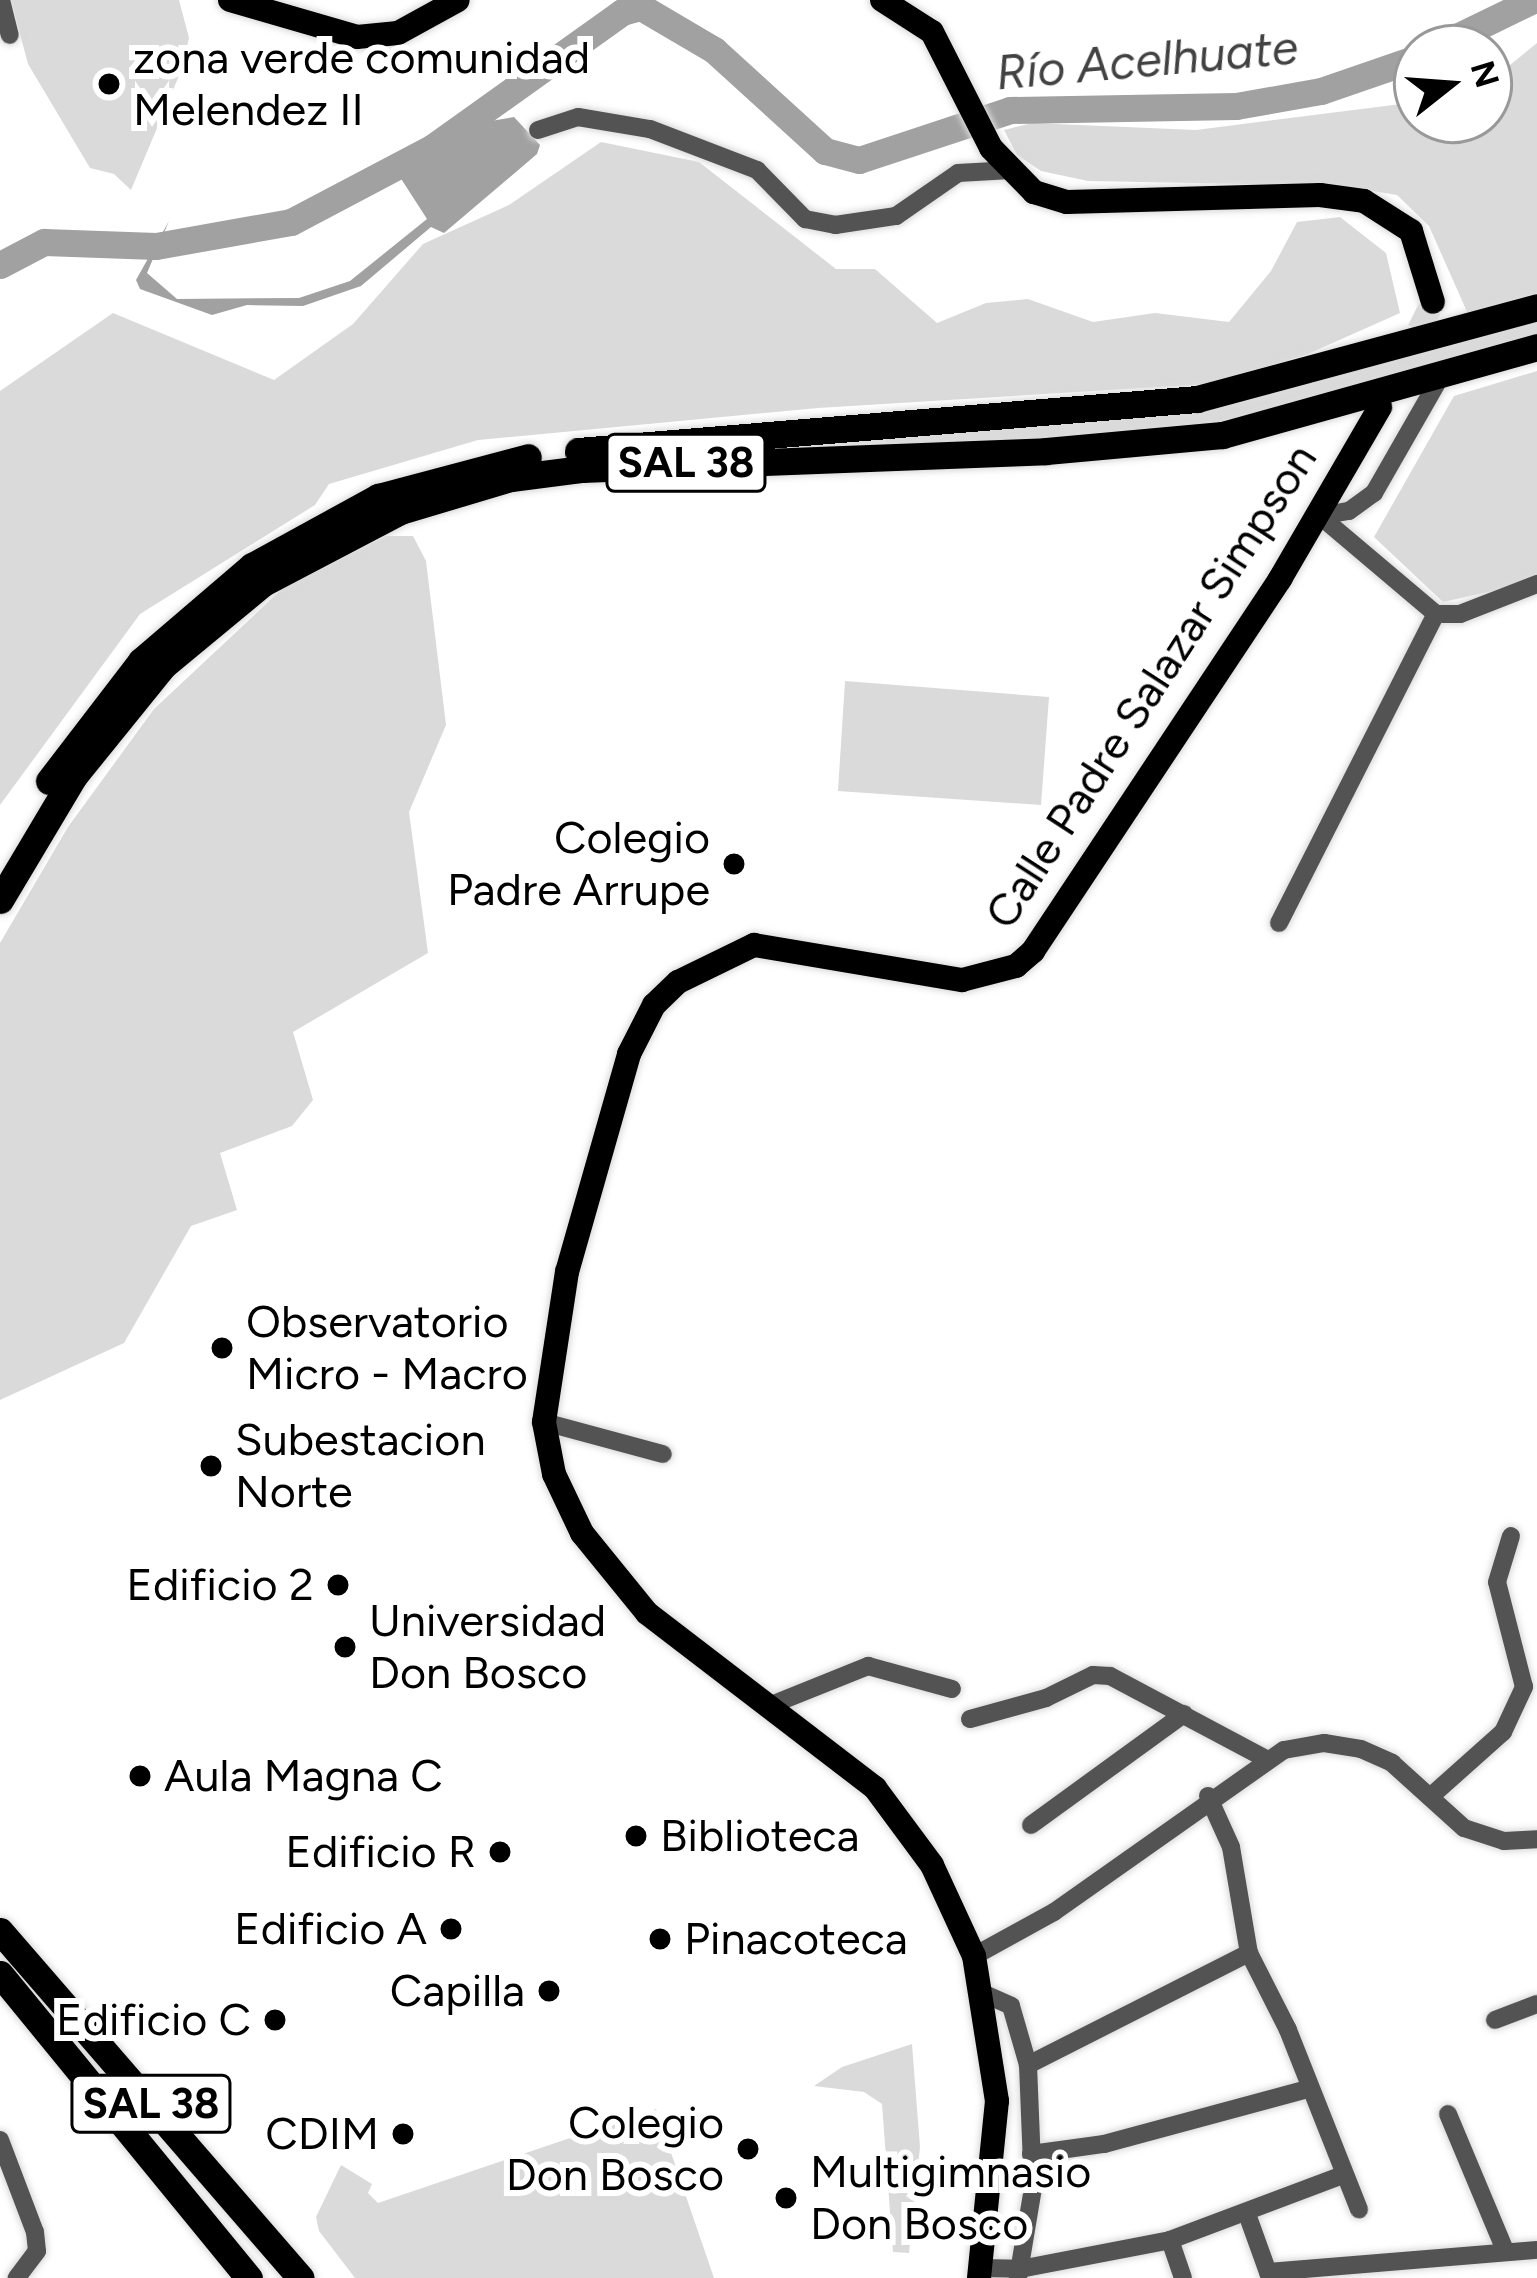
<!DOCTYPE html>
<meta charset="utf-8">
<style>
body{margin:0}
#map{position:relative;width:1537px;height:2278px;overflow:hidden;background:#fff;font-family:Figtree,sans-serif}
div>[style]{position:absolute}
.green>*{inset:0;background:#dadada}
.water>*{inset:0;background:#a1a1a1}
.river>*{height:27px;margin:-13.5px;padding:0 13.5px;transform-origin:13.5px;border-radius:13.5px;background:#a1a1a1}
.major-tunnel>*{height:24px;margin-top:-12px;transform-origin:0;background:repeating-linear-gradient(90deg,#d9d9d9 0 24px,transparent 0 36px)}
.roads{filter:drop-shadow(0 0 3px #dbdbdb) drop-shadow(0 0 3px #dbdbdb)}
.minor>*{height:18px;margin:-9px;padding:0 9px;transform-origin:9px;border-radius:9px;background:#535353}
.major>*{height:24px;margin:-12px;padding:0 12px;transform-origin:12px;border-radius:12px;background:#000}
.highway>*{height:27px;margin:-13.5px;padding:0 13.5px;transform-origin:13.5px;border-radius:13.5px;background:#000}
.dots>*{width:33px;height:33px;translate:-50% -50%;box-sizing:border-box;border:6px solid #fff;border-radius:50%}
span{translate:-50% -50%;white-space:nowrap;text-align:center;line-height:1.15;-webkit-text-stroke:12px #fff;paint-order:stroke}
.shield-label span{padding:3px 9px;background:#fff;border:3px solid;border-radius:9px;-webkit-text-stroke-width:0}
.shield-label{font-size:42px;color:#000;font-weight:700}
.poi-label{font-size:45px;color:#000}
.left{translate:0 -50%;text-align:left}
.right{translate:-100% -50%;text-align:right}
.street-label{font-size:45px;color:#000}
.water-label{font-size:48px;color:#424242;font-style:italic}
.north{position:absolute;left:1393px;top:24px;width:120px;height:120px;box-sizing:border-box;background:#fff;border:3px solid #999;border-radius:50%;rotate:73deg;font-size:33px;font-weight:700;line-height:48px;text-align:center;color:#000}
.north::after{content:'';display:block;margin:auto;width:42px;height:54px;background:#000;clip-path:polygon(50% 0,100% 100%,50% 72%,0 100%)}
</style>
<div id="map">
<div class="green">
<div style="clip-path:polygon(11px 0,179px 0,189px 38px,181px 71px,131px 190px,114px 174px,90px 168px,28px 64px)"></div>
<div style="clip-path:polygon(1537px 43px,1537px 293px,1468px 314px,1429px 226px,1397px 195px,1342px 186px,1088px 181px,1041px 171px,1017px 155px,1004px 130px,1032px 123px,1196px 130px,1417px 102px,1417px 120px,1489px 120px,1489px 82px)"></div>
<div style="clip-path:polygon(601px 142px,699px 162px,836px 269px,875px 269px,937px 323px,986px 303px,1028px 299px,1093px 322px,1155px 313px,1229px 322px,1271px 271px,1297px 222px,1340px 217px,1386px 253px,1400px 313px,1308px 354px,1208px 384px,818px 408px,478px 440px,329px 484px,315px 505px,140px 614px,0 805px,0 391px,113px 313px,274px 380px,353px 324px,423px 244px,509px 205px)"></div>
<div style="clip-path:polygon(1537px 318px,1537px 340px,1299px 411px,1146px 435px,887px 444px,885px 438px,1251px 398px)"></div>
<div style="clip-path:polygon(1537px 371px,1537px 581px,1443px 602px,1374px 537px,1454px 396px)"></div>
<div style="clip-path:polygon(386px 536px,413px 536px,426px 561px,446px 725px,409px 812px,428px 953px,293px 1032px,313px 1100px,292px 1126px,220px 1153px,237px 1210px,191px 1226px,124px 1343px,0 1400px,0 943px,68px 827px,154px 709px,282px 589px)"></div>
<div style="clip-path:polygon(845px 681px,1049px 697px,1041px 805px,838px 791px)"></div>
<div style="clip-path:polygon(912px 2044px,920px 2147px,909px 2253px,893px 2252px,882px 2104px,864px 2092px,814px 2086px,842px 2067px)"></div>
<div style="clip-path:polygon(656px 2109px,714px 2278px,355px 2278px,319px 2231px,316px 2217px,341px 2165px,372px 2184px,368px 2193px,378px 2203px)"></div>
</div>
<div class="water">
<div style="clip-path:polygon(514px 117px,540px 145px,537px 154px,444px 233px,431px 227px,361px 286px,303px 306px,247px 305px,212px 315px,140px 289px,136px 280px,169px 221px,147px 273px,177px 299px,299px 298px,350px 281px,427px 219px,398px 174px,485px 122px)"></div>
</div>
<div class="river">
<div style="left:1434px;top:48px;width:110px;rotate:-25.9deg"></div>
<div style="left:0;top:265px;width:50px;rotate:-27.6deg"></div>
<div style="left:44px;top:242px;width:112px;rotate:2deg"></div>
<div style="left:156px;top:246px;width:137px;rotate:-10.1deg"></div>
<div style="left:291px;top:222px;width:161px;rotate:-27.8deg"></div>
<div style="left:433px;top:147px;width:232px;rotate:-35.5deg"></div>
<div style="left:622px;top:12px;width:20px;rotate:-15deg"></div>
<div style="left:641px;top:7px;width:85px;rotate:30.5deg"></div>
<div style="left:714px;top:50px;width:150px;rotate:42.3deg"></div>
<div style="left:825px;top:151px;width:35px;rotate:15deg"></div>
<div style="left:859px;top:160px;width:159px;rotate:-18.3deg"></div>
<div style="left:1010px;top:110px;width:226px;rotate:-1deg"></div>
<div style="left:1236px;top:106px;width:86px;rotate:-10deg"></div>
<div style="left:1321px;top:91px;width:102px;rotate:-19deg"></div>
</div>
<div class="major-tunnel">
<div style="left:1387px;top:395px;width:104px;rotate:-63.7deg"></div>
</div>
<div class="roads">
<div class="minor">
<div style="left:1px;top:0;width:36px;rotate:76deg"></div>
<div style="left:538px;top:130px;width:42px;rotate:-18deg"></div>
<div style="left:578px;top:117px;width:73px;rotate:9.5deg"></div>
<div style="left:650px;top:129px;width:115px;rotate:21deg"></div>
<div style="left:757px;top:170px;width:69px;rotate:45.6deg"></div>
<div style="left:805px;top:219px;width:31px;rotate:11deg"></div>
<div style="left:835px;top:225px;width:62px;rotate:-8.4deg"></div>
<div style="left:896px;top:216px;width:75px;rotate:-34.7deg"></div>
<div style="left:958px;top:173px;width:53px;rotate:-3.2deg"></div>
<div style="left:1320px;top:516px;width:152px;rotate:40.2deg"></div>
<div style="left:1436px;top:614px;width:24px"></div>
<div style="left:1460px;top:614px;width:83px;rotate:-21.3deg"></div>
<div style="left:1320px;top:516px;width:29px;rotate:-10deg"></div>
<div style="left:1349px;top:511px;width:31px;rotate:-36deg"></div>
<div style="left:1374px;top:493px;width:135px;rotate:-60.2deg"></div>
<div style="left:1279px;top:923px;width:347px;rotate:-63.1deg"></div>
<div style="left:544px;top:1422px;width:123px;rotate:15.1deg"></div>
<div style="left:771px;top:1705px;width:105px;rotate:-21.9deg"></div>
<div style="left:868px;top:1666px;width:87px;rotate:15.3deg"></div>
<div style="left:970px;top:1719px;width:79px;rotate:-15.4deg"></div>
<div style="left:1046px;top:1698px;width:52px;rotate:-26.1deg"></div>
<div style="left:1093px;top:1675px;width:17px;rotate:3deg"></div>
<div style="left:1110px;top:1676px;width:174px;rotate:28deg"></div>
<div style="left:1208px;top:1796px;width:56px;rotate:65.7deg"></div>
<div style="left:1231px;top:1847px;width:108px;rotate:80.4deg"></div>
<div style="left:1249px;top:1953px;width:86px;rotate:63.1deg"></div>
<div style="left:1288px;top:2030px;width:193px;rotate:68.4deg"></div>
<div style="left:1430px;top:1797px;width:98px;rotate:-41.7deg"></div>
<div style="left:1503px;top:1732px;width:50px;rotate:-65deg"></div>
<div style="left:1524px;top:1687px;width:108px;rotate:-104.4deg"></div>
<div style="left:1497px;top:1582px;width:48px;rotate:-73.1deg"></div>
<div style="left:1031px;top:1825px;width:189px;rotate:-36deg"></div>
<div style="left:974px;top:1956px;width:91px;rotate:-28.8deg"></div>
<div style="left:1054px;top:1912px;width:281px;rotate:-35.2deg"></div>
<div style="left:1284px;top:1750px;width:41px;rotate:-9.9deg"></div>
<div style="left:1324px;top:1743px;width:37px;rotate:9deg"></div>
<div style="left:1361px;top:1749px;width:34px;rotate:24deg"></div>
<div style="left:1392px;top:1763px;width:97px;rotate:42.1deg"></div>
<div style="left:1464px;top:1828px;width:42px;rotate:18deg"></div>
<div style="left:1504px;top:1841px;width:33px;rotate:-3deg"></div>
<div style="left:980px;top:1992px;width:34px;rotate:24deg"></div>
<div style="left:1011px;top:2006px;width:61px;rotate:73.9deg"></div>
<div style="left:1028px;top:2065px;width:123px;rotate:87.7deg"></div>
<div style="left:1033px;top:2188px;width:91px;rotate:99.5deg"></div>
<div style="left:1495px;top:2020px;width:45px;rotate:-20.9deg"></div>
<div style="left:1028px;top:2065px;width:248px;rotate:-26.9deg"></div>
<div style="left:1448px;top:2114px;width:145px;rotate:67.3deg"></div>
<div style="left:0;top:2140px;width:98px;rotate:69.2deg"></div>
<div style="left:35px;top:2232px;width:19px;rotate:84deg"></div>
<div style="left:37px;top:2251px;width:34px;rotate:127deg"></div>
<div style="left:1031px;top:2154px;width:74px;rotate:-7.8deg"></div>
<div style="left:1104px;top:2144px;width:211px;rotate:-15.1deg"></div>
<div style="left:1247px;top:2214px;width:68px;rotate:70.2deg"></div>
<div style="left:1170px;top:2240px;width:40px;rotate:71.1deg"></div>
<div style="left:981px;top:2268px;width:39px;rotate:1deg"></div>
<div style="left:1020px;top:2269px;width:153px;rotate:-10.9deg"></div>
<div style="left:1170px;top:2240px;width:185px;rotate:-20.6deg"></div>
<div style="left:1268px;top:2272px;width:270px;rotate:-4.7deg"></div>
</div>
<div class="major">
<div style="left:230px;top:0;width:132px;rotate:16.2deg"></div>
<div style="left:357px;top:37px;width:41px;rotate:-5.6deg"></div>
<div style="left:398px;top:33px;width:68px;rotate:-28.8deg"></div>
<div style="left:882px;top:0;width:59px;rotate:32.6deg"></div>
<div style="left:932px;top:32px;width:130px;rotate:63deg"></div>
<div style="left:991px;top:148px;width:62px;rotate:45.7deg"></div>
<div style="left:1034px;top:192px;width:34px;rotate:17deg"></div>
<div style="left:1067px;top:202px;width:253px;rotate:-1.6deg"></div>
<div style="left:1320px;top:195px;width:44px;rotate:7.8deg"></div>
<div style="left:1364px;top:201px;width:56px;rotate:32.6deg"></div>
<div style="left:1411px;top:231px;width:74px;rotate:72.8deg"></div>
<div style="left:979px;top:2278px;width:178px;rotate:-84.2deg"></div>
<div style="left:997px;top:2101px;width:147px;rotate:-99deg"></div>
<div style="left:974px;top:1956px;width:100px;rotate:-114.8deg"></div>
<div style="left:932px;top:1865px;width:96px;rotate:-126.5deg"></div>
<div style="left:875px;top:1788px;width:287px;rotate:-142.5deg"></div>
<div style="left:647px;top:1613px;width:103px;rotate:-129.1deg"></div>
<div style="left:582px;top:1533px;width:65px;rotate:-115.4deg"></div>
<div style="left:554px;top:1474px;width:53px;rotate:-100.9deg"></div>
<div style="left:544px;top:1422px;width:152px;rotate:-81.3deg"></div>
<div style="left:567px;top:1272px;width:227px;rotate:-74.1deg"></div>
<div style="left:629px;top:1054px;width:55px;rotate:-63deg"></div>
<div style="left:654px;top:1005px;width:33px;rotate:-44deg"></div>
<div style="left:678px;top:982px;width:85px;rotate:-26deg"></div>
<div style="left:754px;top:945px;width:211px;rotate:9.6deg"></div>
<div style="left:962px;top:980px;width:56px;rotate:-14.5deg"></div>
<div style="left:1016px;top:966px;width:23px;rotate:-41deg"></div>
<div style="left:1033px;top:951px;width:447px;rotate:-56.4deg"></div>
<div style="left:1280px;top:579px;width:199px;rotate:-59.8deg"></div>
</div>
<div class="highway">
<div style="left:578px;top:451px;width:621px;rotate:-4.8deg"></div>
<div style="left:1197px;top:399px;width:352px;rotate:-15.1deg"></div>
<div style="left:49px;top:781px;width:151px;rotate:-52.5deg"></div>
<div style="left:141px;top:661px;width:146px;rotate:-40.6deg"></div>
<div style="left:252px;top:566px;width:144px;rotate:-28.7deg"></div>
<div style="left:378px;top:497px;width:155px;rotate:-14.9deg"></div>
<div style="left:0;top:900px;width:144px;rotate:-59.2deg"></div>
<div style="left:74px;top:776px;width:143px;rotate:-51deg"></div>
<div style="left:164px;top:665px;width:129px;rotate:-39.6deg"></div>
<div style="left:263px;top:583px;width:155px;rotate:-27.7deg"></div>
<div style="left:400px;top:511px;width:116px;rotate:-16.6deg"></div>
<div style="left:511px;top:478px;width:72px;rotate:-7.2deg"></div>
<div style="left:582px;top:469px;width:464px;rotate:-2.2deg"></div>
<div style="left:1046px;top:451px;width:177px;rotate:-5.2deg"></div>
<div style="left:1222px;top:435px;width:327px;rotate:-15.6deg"></div>
<div style="left:0;top:1931px;width:459px;rotate:49.1deg"></div>
<div style="left:0;top:1974px;width:393px;rotate:50.7deg"></div>
</div>
</div>
<div class="dots">
<div style="left:109px;top:84px;background:#000"></div>
<div style="left:734px;top:864px;background:#000"></div>
<div style="left:222px;top:1348px;background:#000"></div>
<div style="left:211px;top:1466px;background:#000"></div>
<div style="left:338px;top:1585px;background:#000"></div>
<div style="left:345px;top:1647px;background:#000"></div>
<div style="left:140px;top:1776px;background:#000"></div>
<div style="left:636px;top:1836px;background:#000"></div>
<div style="left:500px;top:1852px;background:#000"></div>
<div style="left:451px;top:1929px;background:#000"></div>
<div style="left:660px;top:1939px;background:#000"></div>
<div style="left:549px;top:1991px;background:#000"></div>
<div style="left:275px;top:2020px;background:#000"></div>
<div style="left:403px;top:2134px;background:#000"></div>
<div style="left:748px;top:2149px;background:#000"></div>
<div style="left:786px;top:2198px;background:#000"></div>
</div>
<div class="shield-label">
<span style="left:686px;top:463px">SAL 38</span>
<span style="left:151px;top:2104px">SAL 38</span>
</div>
<div class="poi-label">
<span class="left" style="left:133px;top:84px">zona verde comunidad<br>Melendez II</span>
<span class="right" style="left:710px;top:864px">Colegio<br>Padre Arrupe</span>
<span class="left" style="left:246px;top:1348px">Observatorio<br>Micro - Macro</span>
<span class="left" style="left:235px;top:1466px">Subestacion<br>Norte</span>
<span class="right" style="left:314px;top:1585px">Edificio 2</span>
<span class="left" style="left:369px;top:1647px">Universidad<br>Don Bosco</span>
<span class="left" style="left:164px;top:1776px">Aula Magna C</span>
<span class="left" style="left:660px;top:1836px">Biblioteca</span>
<span class="right" style="left:476px;top:1852px">Edificio R</span>
<span class="right" style="left:427px;top:1929px">Edificio A</span>
<span class="left" style="left:684px;top:1939px">Pinacoteca</span>
<span class="right" style="left:525px;top:1991px">Capilla</span>
<span class="right" style="left:251px;top:2020px">Edificio C</span>
<span class="right" style="left:724px;top:2149px">Colegio<br>Don Bosco</span>
<span class="right" style="left:379px;top:2134px">CDIM</span>
<span class="left" style="left:810px;top:2198px">Multigimnasio<br>Don Bosco</span>
</div>
<div class="street-label">
<span style="left:1151px;top:686px;rotate:-57deg">Calle Padre Salazar Simpson</span>
</div>
<div class="water-label">
<span style="left:1147px;top:60px;rotate:-5deg">Río Acelhuate</span>
</div>
<div class="north">N</div>
</div>
